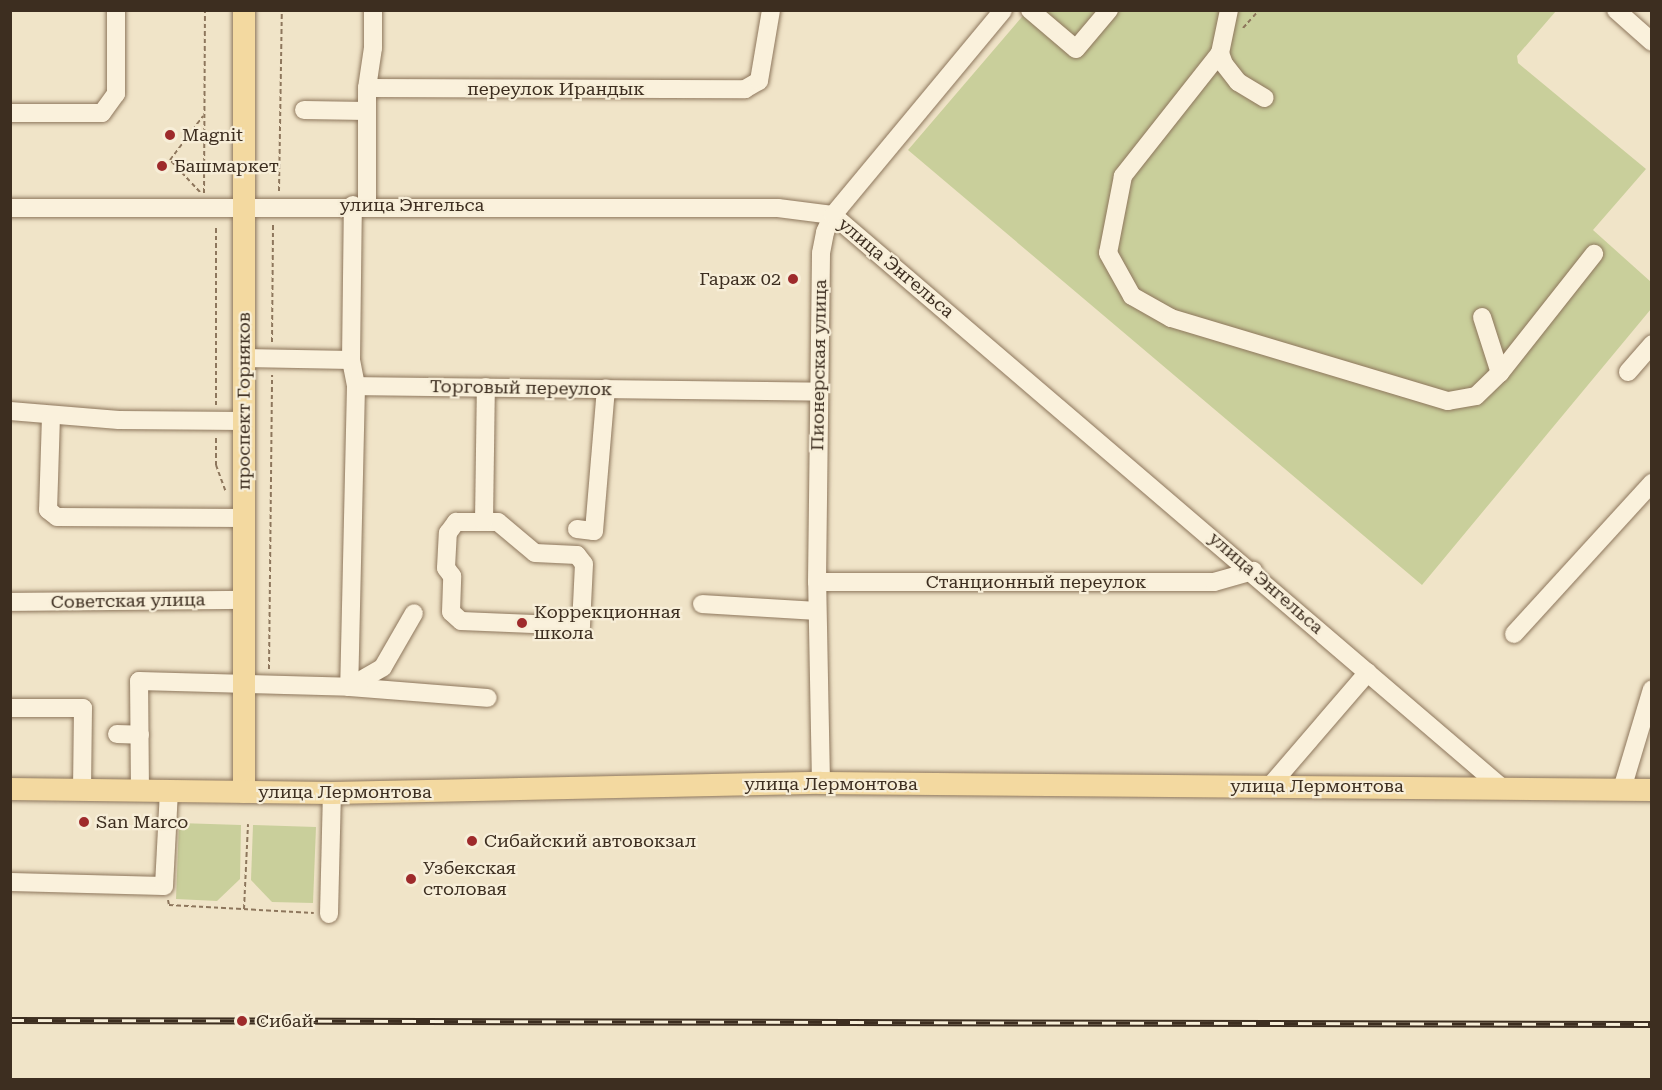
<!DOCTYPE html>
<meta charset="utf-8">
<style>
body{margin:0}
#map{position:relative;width:1662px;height:1090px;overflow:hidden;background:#f0e4c8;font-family:"Roboto Serif",serif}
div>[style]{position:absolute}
.green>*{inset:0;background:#c9cf9b}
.path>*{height:2px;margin-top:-1px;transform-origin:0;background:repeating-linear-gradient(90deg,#8d765c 0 4.5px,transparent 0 7.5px)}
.roads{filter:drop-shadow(0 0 2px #8d765c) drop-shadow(0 0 2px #8d765c)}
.minor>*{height:18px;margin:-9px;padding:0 9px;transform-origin:9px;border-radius:9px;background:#faf1dc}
.major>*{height:22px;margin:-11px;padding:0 11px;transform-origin:11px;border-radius:11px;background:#f3d9a0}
.rail>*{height:7px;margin-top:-3.5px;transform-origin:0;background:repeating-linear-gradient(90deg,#f7eed8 0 14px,#3d2e20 0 28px);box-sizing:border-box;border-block:2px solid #3d2e20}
.dots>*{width:16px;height:16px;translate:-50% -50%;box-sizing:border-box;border:3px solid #f7eed8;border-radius:50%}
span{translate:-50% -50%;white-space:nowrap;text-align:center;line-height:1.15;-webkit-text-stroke:4.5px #f7eed8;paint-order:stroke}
.street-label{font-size:18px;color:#3d2e20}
.poi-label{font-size:18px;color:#3d2e20}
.left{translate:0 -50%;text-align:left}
.right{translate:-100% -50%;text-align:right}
.frame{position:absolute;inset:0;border:12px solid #3d2e20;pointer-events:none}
</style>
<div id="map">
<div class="green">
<div style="clip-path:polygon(1027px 11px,1556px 11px,1517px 56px,1518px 63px,1646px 169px,1593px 230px,1651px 282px,1651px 309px,1422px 585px,908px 150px)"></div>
<div style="clip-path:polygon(179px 823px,241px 825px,240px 879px,217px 901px,176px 899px)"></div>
<div style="clip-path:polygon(253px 825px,316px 827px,313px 903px,272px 902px,251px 880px)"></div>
</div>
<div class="path">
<div style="left:1243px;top:28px;width:24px;rotate:-48deg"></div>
<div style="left:279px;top:191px;width:181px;rotate:-89.1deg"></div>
<div style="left:200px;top:192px;width:44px;rotate:-133.2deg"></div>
<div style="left:170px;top:160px;width:55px;rotate:-53.1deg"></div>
<div style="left:204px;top:193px;width:183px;rotate:-89.7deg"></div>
<div style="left:272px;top:342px;width:117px;rotate:-89.5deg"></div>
<div style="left:216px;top:405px;width:180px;rotate:-90deg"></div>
<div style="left:216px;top:438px;width:27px;rotate:90deg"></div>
<div style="left:216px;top:465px;width:27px;rotate:70deg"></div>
<div style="left:269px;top:669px;width:294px;rotate:-89.4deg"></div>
<div style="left:168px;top:900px;width:5px;rotate:79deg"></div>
<div style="left:169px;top:905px;width:145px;rotate:3.2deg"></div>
<div style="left:244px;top:909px;width:85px;rotate:-87.3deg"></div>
</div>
<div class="roads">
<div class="minor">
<div style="left:1030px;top:10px;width:60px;rotate:40.3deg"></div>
<div style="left:1076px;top:49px;width:51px;rotate:-49.8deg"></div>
<div style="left:1229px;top:10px;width:44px;rotate:101.8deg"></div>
<div style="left:1220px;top:53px;width:12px;rotate:70deg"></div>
<div style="left:1224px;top:64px;width:23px;rotate:52deg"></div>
<div style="left:1238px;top:82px;width:31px;rotate:31deg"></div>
<div style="left:1616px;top:10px;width:48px;rotate:41.6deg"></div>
<div style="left:1220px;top:53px;width:157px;rotate:128.3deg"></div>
<div style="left:1123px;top:176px;width:78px;rotate:101deg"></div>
<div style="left:1108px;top:253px;width:49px;rotate:60.8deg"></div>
<div style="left:1132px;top:296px;width:45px;rotate:29.4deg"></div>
<div style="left:1171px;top:318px;width:289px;rotate:16.7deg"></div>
<div style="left:1448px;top:401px;width:28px;rotate:-10deg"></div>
<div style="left:1476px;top:396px;width:33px;rotate:-44deg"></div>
<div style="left:1500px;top:373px;width:152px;rotate:-51.7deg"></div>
<div style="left:367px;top:88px;width:378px;rotate:0.2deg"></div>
<div style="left:745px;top:89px;width:16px;rotate:-30deg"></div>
<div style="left:759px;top:81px;width:72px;rotate:-80.4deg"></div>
<div style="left:304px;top:110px;width:63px;rotate:0.9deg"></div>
<div style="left:10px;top:113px;width:92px"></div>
<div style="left:102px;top:113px;width:24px;rotate:-54deg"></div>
<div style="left:116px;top:94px;width:84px;rotate:-90deg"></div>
<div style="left:367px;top:205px;width:117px;rotate:-90deg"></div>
<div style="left:367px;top:88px;width:40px;rotate:-81.5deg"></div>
<div style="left:373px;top:48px;width:38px;rotate:-90deg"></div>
<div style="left:10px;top:208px;width:768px"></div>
<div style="left:778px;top:208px;width:55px;rotate:7.3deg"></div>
<div style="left:833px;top:215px;width:879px;rotate:40.57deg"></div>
<div style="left:1482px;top:317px;width:59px;rotate:72.2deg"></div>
<div style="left:244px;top:358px;width:107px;rotate:1.1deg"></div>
<div style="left:351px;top:360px;width:26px;rotate:79deg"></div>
<div style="left:356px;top:386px;width:463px;rotate:0.7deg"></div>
<div style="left:351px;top:360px;width:155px;rotate:-89.3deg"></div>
<div style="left:1628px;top:372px;width:37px;rotate:-49deg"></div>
<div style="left:356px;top:386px;width:301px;rotate:91.3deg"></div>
<div style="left:349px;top:687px;width:139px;rotate:4.5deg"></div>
<div style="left:10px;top:411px;width:109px;rotate:4.7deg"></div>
<div style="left:119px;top:420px;width:125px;rotate:0.5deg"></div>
<div style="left:51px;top:416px;width:94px;rotate:91.8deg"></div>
<div style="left:48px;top:510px;width:11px;rotate:38deg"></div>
<div style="left:57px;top:517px;width:187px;rotate:0.3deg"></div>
<div style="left:484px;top:522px;width:14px"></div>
<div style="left:498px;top:522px;width:48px;rotate:40deg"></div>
<div style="left:535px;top:553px;width:42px;rotate:2.7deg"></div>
<div style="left:577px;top:555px;width:11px;rotate:52deg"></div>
<div style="left:584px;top:564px;width:62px;rotate:92.8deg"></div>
<div style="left:581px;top:626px;width:120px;rotate:-177.6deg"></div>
<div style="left:461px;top:621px;width:13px;rotate:-138deg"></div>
<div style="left:451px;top:612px;width:36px;rotate:-88deg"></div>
<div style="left:452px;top:576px;width:10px;rotate:-127deg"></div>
<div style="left:446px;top:568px;width:35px;rotate:-87deg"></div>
<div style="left:448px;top:533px;width:14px;rotate:-54deg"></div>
<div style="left:456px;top:522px;width:28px"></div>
<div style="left:484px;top:522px;width:135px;rotate:-89.2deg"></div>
<div style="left:577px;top:529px;width:17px;rotate:7deg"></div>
<div style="left:594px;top:531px;width:143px;rotate:-85.2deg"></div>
<div style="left:817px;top:582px;width:397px"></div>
<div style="left:1214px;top:582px;width:41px;rotate:-15.8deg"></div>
<div style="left:10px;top:602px;width:235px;rotate:-0.5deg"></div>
<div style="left:702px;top:604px;width:115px;rotate:3.5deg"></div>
<div style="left:1514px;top:634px;width:205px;rotate:-47.6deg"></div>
<div style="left:10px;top:708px;width:73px"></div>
<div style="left:83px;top:708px;width:82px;rotate:90.7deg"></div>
<div style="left:117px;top:734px;width:23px;rotate:2deg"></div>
<div style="left:821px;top:783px;width:201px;rotate:-91.1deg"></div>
<div style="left:817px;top:582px;width:329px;rotate:-89.3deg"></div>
<div style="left:821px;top:253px;width:21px;rotate:-79deg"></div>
<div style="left:825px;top:232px;width:19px;rotate:-65deg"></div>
<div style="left:833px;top:215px;width:266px;rotate:-50.3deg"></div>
<div style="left:1270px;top:786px;width:150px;rotate:-49.3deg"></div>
<div style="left:1622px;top:789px;width:104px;rotate:-73.3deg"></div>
<div style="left:140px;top:791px;width:110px;rotate:-90.5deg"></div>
<div style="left:139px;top:681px;width:210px;rotate:1.6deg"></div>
<div style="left:349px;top:687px;width:39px;rotate:-30deg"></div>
<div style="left:383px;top:667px;width:62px;rotate:-60.1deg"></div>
<div style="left:10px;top:882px;width:154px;rotate:1.5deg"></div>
<div style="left:164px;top:886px;width:95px;rotate:-87deg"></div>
<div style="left:329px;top:914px;width:121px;rotate:-88.6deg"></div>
</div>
<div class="major">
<div style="left:244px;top:10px;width:782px;rotate:90deg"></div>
<div style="left:10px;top:789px;width:322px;rotate:0.7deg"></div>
<div style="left:332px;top:793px;width:489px;rotate:-1.2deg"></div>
<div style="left:821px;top:783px;width:831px;rotate:0.48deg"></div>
</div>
</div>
<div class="rail">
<div style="left:10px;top:1020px;width:1642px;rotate:0.14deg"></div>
</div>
<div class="dots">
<div style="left:170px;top:135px;background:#9e2a2b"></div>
<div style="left:162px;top:166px;background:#9e2a2b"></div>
<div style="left:793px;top:279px;background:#9e2a2b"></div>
<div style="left:522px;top:623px;background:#9e2a2b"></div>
<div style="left:84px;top:822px;background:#9e2a2b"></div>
<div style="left:472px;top:841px;background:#9e2a2b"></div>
<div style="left:411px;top:879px;background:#9e2a2b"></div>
<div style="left:242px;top:1021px;background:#9e2a2b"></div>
</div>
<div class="street-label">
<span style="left:556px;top:89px">переулок Ирандык</span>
<span style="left:412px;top:205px">улица Энгельса</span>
<span style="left:896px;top:268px;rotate:40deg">улица Энгельса</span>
<span style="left:819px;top:365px;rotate:-89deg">Пионерская улица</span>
<span style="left:521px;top:388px;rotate:1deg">Торговый переулок</span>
<span style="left:244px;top:401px;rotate:-90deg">проспект Горняков</span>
<span style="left:1036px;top:582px">Станционный переулок</span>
<span style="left:1266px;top:583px;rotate:41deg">улица Энгельса</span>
<span style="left:128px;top:601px;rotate:-1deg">Советская улица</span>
<span style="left:831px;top:784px">улица Лермонтова</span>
<span style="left:1317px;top:786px">улица Лермонтова</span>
<span style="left:345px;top:792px">улица Лермонтова</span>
</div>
<div class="poi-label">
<span class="left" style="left:182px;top:135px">Magnit</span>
<span class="left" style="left:174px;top:166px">Башмаркет</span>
<span class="right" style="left:781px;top:279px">Гараж 02</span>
<span class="left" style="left:534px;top:623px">Коррекционная<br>школа</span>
<span class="left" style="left:96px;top:822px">San Marco</span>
<span class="left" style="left:484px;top:841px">Сибайский автовокзал</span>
<span class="left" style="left:423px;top:879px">Узбекская<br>столовая</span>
<span class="left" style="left:256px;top:1021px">Сибай</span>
</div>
<div class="frame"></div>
</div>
